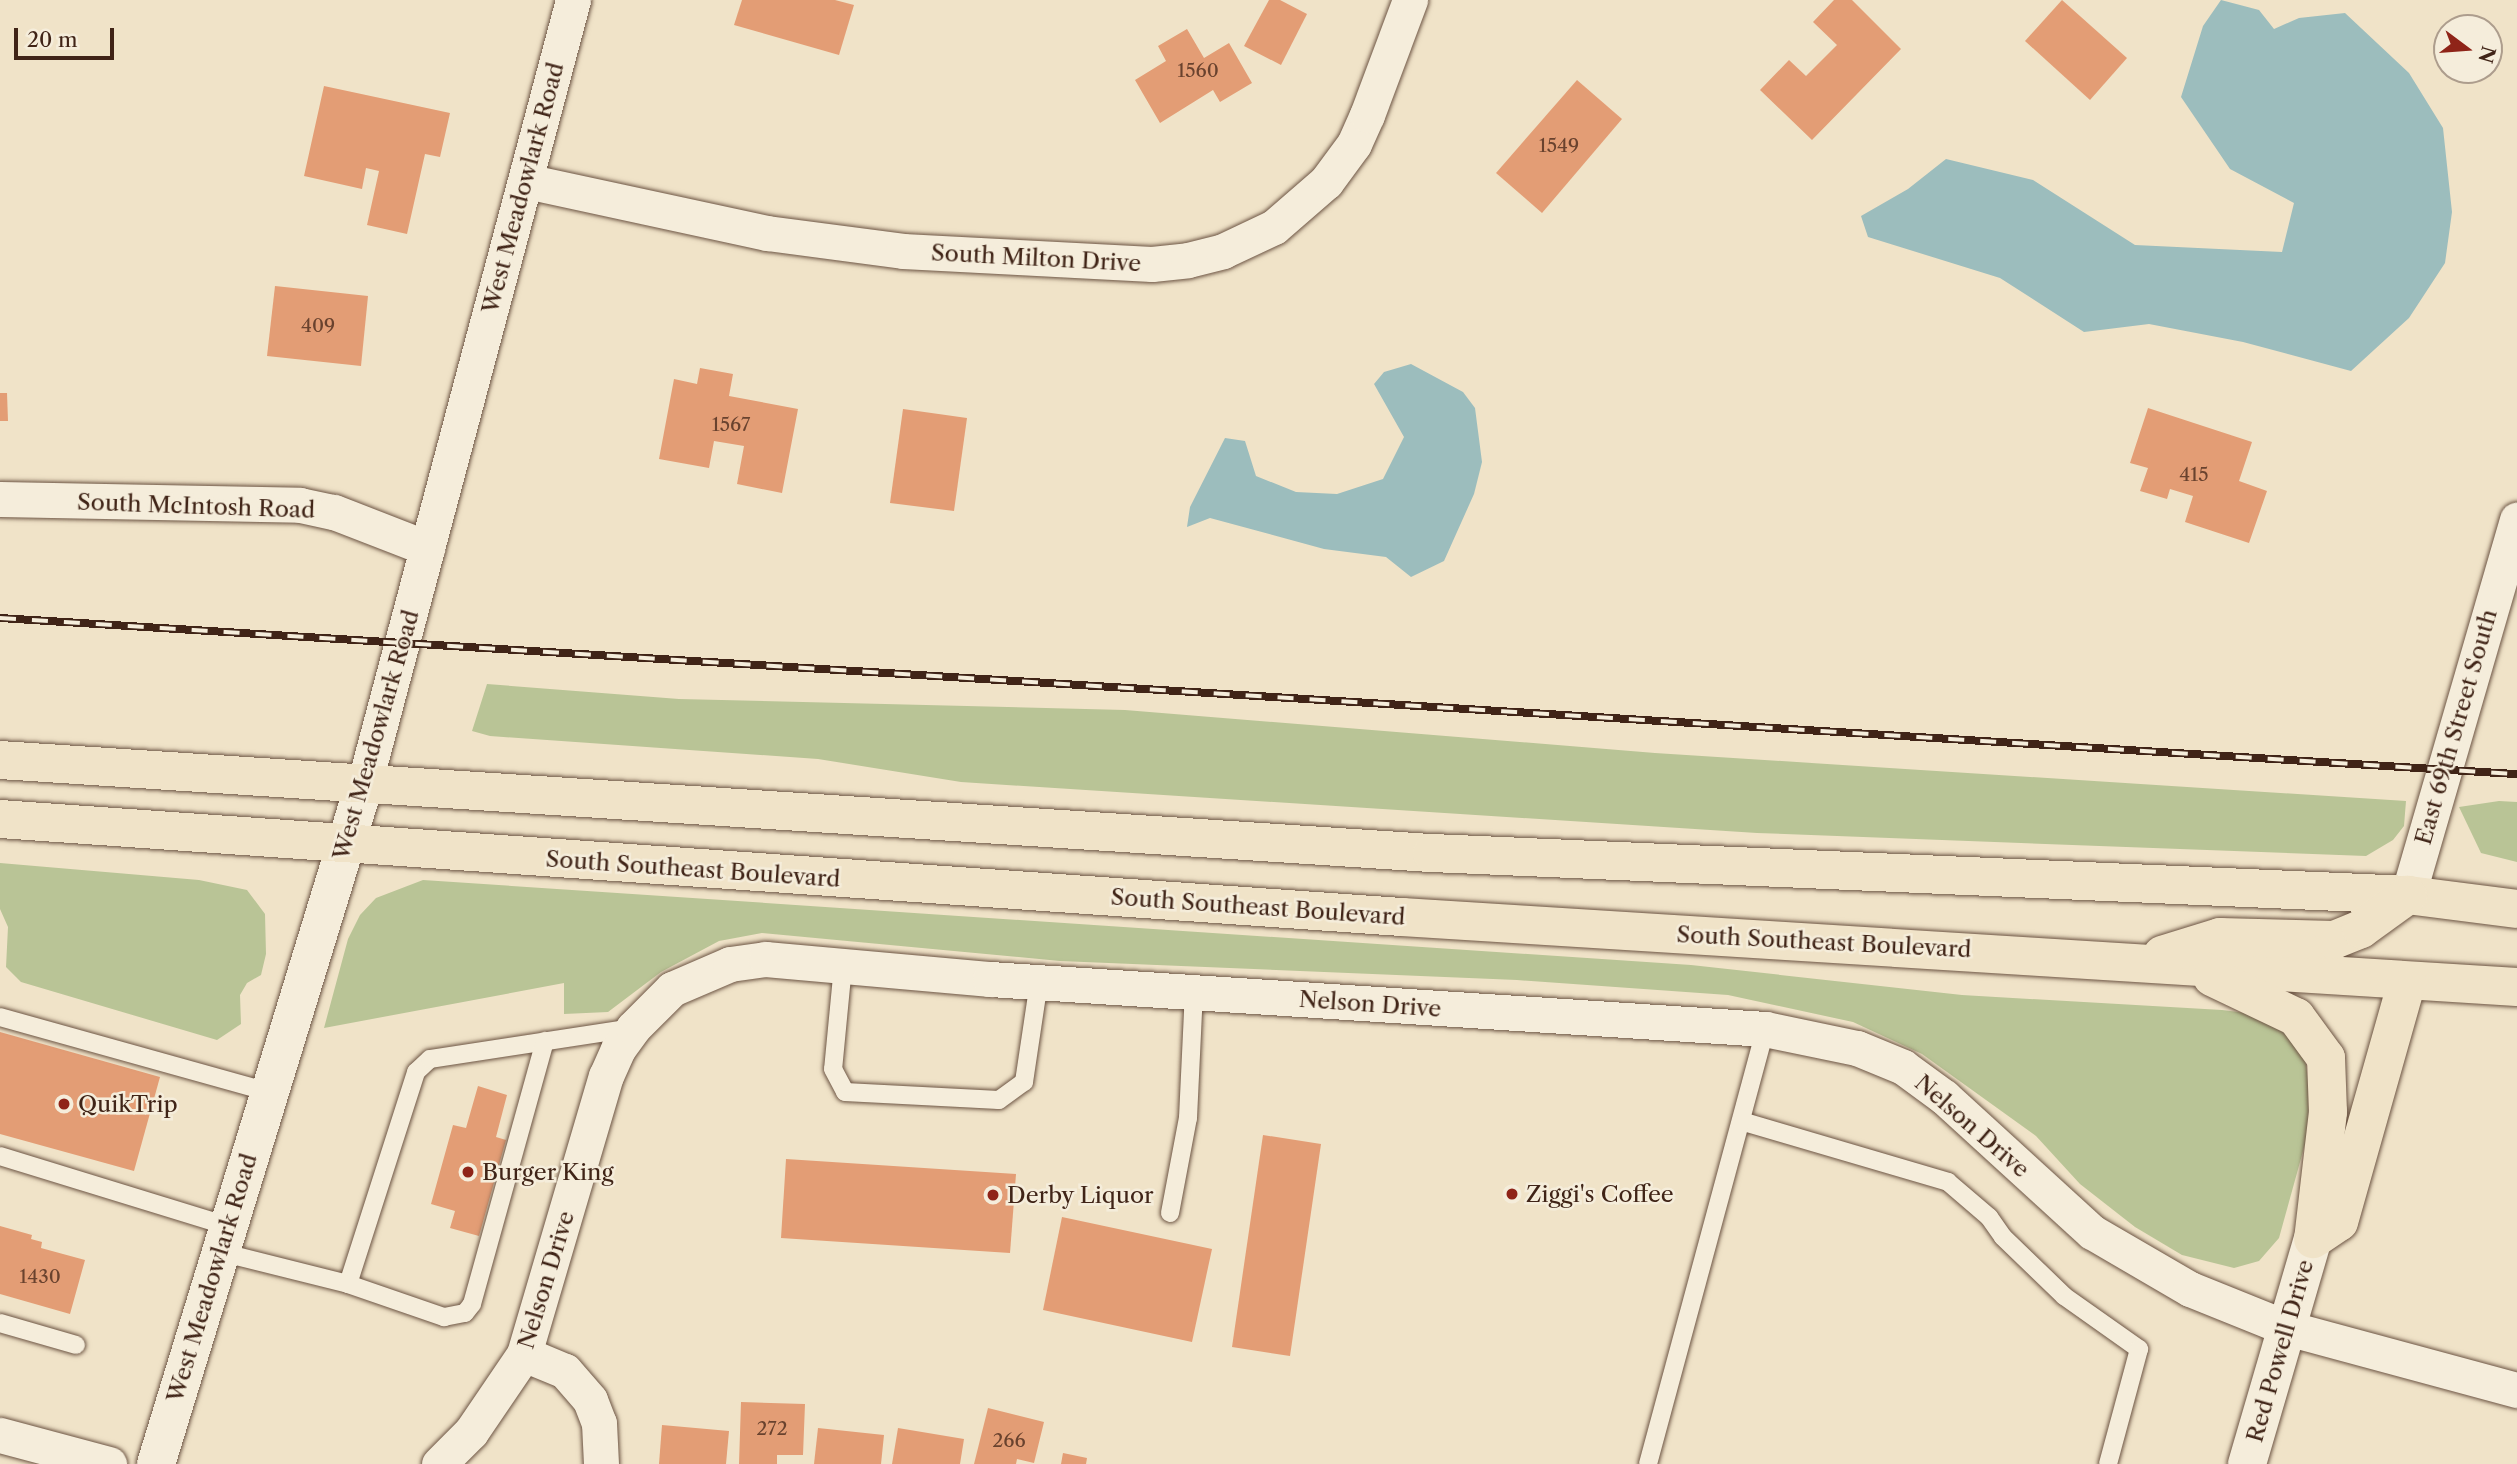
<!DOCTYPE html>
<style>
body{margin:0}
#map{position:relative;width:2517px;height:1464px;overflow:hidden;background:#f0e3c8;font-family:"Libre Caslon Text",serif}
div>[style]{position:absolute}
.green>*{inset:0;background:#b9c496}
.water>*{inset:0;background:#9cbdbd}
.building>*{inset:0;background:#e39d75}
.roads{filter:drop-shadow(0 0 2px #6c5443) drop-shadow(0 0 2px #6c5443)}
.service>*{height:18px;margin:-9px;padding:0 9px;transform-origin:9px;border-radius:9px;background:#f5eddb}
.minor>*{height:35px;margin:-17.5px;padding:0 17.5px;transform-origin:17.5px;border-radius:17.5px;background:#f5eddb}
.tertiary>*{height:38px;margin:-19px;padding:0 19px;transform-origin:19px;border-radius:19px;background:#f5eddb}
.secondary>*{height:38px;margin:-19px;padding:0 19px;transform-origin:19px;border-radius:19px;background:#f5eddb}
.primary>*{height:38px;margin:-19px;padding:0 19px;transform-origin:19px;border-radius:19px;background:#f0e3c8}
.rail>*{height:8px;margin-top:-4px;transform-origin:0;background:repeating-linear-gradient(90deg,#f5eddb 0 16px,#402417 0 32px);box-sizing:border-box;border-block:2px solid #402417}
.dots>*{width:19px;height:19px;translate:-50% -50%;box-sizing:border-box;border:4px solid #f5eddb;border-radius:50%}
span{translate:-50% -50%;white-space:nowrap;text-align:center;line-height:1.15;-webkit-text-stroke:5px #f5eddb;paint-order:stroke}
.number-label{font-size:19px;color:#69422e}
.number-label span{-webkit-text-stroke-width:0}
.street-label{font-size:23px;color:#402417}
.poi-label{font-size:23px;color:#402417}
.left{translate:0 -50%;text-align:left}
.north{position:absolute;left:2433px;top:14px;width:70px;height:70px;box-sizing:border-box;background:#f5eddb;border:2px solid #ad9d8d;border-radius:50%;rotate:106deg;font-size:19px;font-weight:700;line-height:28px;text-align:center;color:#402417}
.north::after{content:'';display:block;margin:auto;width:24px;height:32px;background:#8f2418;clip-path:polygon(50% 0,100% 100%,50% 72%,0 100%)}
.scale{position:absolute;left:14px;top:28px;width:100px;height:32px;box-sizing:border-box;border:4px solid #402417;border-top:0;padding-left:9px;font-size:21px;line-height:24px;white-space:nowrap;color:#402417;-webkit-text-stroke:5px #f5eddb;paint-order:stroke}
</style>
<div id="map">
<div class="green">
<div style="clip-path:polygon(487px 684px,679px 699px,1125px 710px,1655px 753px,2406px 801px,2404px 826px,2393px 840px,2366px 856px,1757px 833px,961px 782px,818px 759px,490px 736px,472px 731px)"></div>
<div style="clip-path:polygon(2499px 801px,2517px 802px,2517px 862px,2481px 853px,2459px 807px)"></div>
<div style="clip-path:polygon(0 863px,199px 880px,247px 890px,265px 914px,266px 954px,261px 975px,247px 983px,240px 995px,241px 1024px,217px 1040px,21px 982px,6px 967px,8px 927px,0 909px)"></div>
<div style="clip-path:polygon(423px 880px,1691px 965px,1962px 995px,2222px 1010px,2262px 1015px,2285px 1029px,2305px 1058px,2313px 1115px,2279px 1238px,2259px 1261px,2234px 1268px,2182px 1255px,2135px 1227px,2080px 1184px,2036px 1136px,1922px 1054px,1853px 1022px,1728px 995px,1517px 980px,1060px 961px,762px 933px,719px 941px,661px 972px,608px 1012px,564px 1014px,564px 983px,324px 1028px,348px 939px,360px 915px,376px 898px)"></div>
</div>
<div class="water">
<div style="clip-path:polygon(2221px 0,2259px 10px,2274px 29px,2299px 18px,2345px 13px,2409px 73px,2443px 128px,2452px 212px,2445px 263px,2409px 318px,2351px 371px,2243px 342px,2149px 324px,2084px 332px,2000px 278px,1868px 237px,1861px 216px,1908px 189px,1946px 159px,2033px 180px,2135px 245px,2282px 252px,2294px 203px,2230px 169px,2181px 97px,2203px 26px)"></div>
<div style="clip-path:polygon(1411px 364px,1463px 392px,1475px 408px,1482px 462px,1474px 494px,1444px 561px,1411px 577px,1386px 557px,1324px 549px,1210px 518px,1187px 527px,1190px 507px,1225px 438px,1245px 441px,1256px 476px,1296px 492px,1337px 494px,1383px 479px,1404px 437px,1374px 384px,1384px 372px)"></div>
</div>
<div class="building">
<div style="clip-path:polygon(742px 0,835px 0,854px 5px,839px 55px,734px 25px)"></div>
<div style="clip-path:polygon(1269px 0,1280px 0,1307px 14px,1281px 65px,1244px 46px)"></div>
<div style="clip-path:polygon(1834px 0,1852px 0,1901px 49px,1812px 140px,1760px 90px,1789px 60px,1806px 76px,1837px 45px,1813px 22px)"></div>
<div style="clip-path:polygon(2062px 0,2127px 58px,2090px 100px,2025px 41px)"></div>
<div style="clip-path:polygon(1187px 29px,1204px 58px,1229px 43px,1252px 83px,1220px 102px,1213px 90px,1160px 123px,1135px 80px,1166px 61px,1158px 46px)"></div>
<div style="clip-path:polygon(1577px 80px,1622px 119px,1542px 213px,1496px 173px)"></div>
<div style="clip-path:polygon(324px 86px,450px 113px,440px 157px,425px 154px,407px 234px,367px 225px,379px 171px,366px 168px,362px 189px,304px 176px)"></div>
<div style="clip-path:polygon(275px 286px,368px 296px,361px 366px,267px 356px)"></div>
<div style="clip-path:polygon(700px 368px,733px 374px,729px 396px,798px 409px,782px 493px,737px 484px,744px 446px,714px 441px,709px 468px,659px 459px,674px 379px,697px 384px)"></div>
<div style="clip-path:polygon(0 393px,7px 393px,8px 421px,0 421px)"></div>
<div style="clip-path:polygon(2148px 408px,2252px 442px,2239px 481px,2267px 491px,2249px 543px,2185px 522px,2193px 496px,2170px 489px,2167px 499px,2140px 491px,2148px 468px,2130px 463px)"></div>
<div style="clip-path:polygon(903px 409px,967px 418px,954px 511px,890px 503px)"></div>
<div style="clip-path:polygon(0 1032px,160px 1077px,134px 1171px,0 1134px)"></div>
<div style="clip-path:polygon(478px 1086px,507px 1095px,496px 1137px,506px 1140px,479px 1236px,450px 1228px,455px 1211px,431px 1204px,453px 1125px,466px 1128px)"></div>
<div style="clip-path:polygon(1263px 1135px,1321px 1144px,1290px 1356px,1232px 1347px)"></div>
<div style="clip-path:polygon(786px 1159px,1016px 1174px,1010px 1253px,781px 1238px)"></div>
<div style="clip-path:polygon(1062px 1217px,1212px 1249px,1192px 1342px,1043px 1310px)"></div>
<div style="clip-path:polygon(0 1226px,32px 1235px,31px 1239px,42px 1242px,41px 1248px,85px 1260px,70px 1314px,0 1294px)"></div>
<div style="clip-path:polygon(741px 1402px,805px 1404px,803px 1455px,777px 1455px,777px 1464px,739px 1464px)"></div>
<div style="clip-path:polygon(988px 1408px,1044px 1422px,1034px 1463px,1017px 1459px,1016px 1464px,974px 1464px)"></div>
<div style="clip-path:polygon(662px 1425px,729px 1431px,726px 1464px,659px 1464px)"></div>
<div style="clip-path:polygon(818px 1428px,884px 1435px,881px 1464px,814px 1464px)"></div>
<div style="clip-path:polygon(898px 1428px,964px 1439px,960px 1464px,892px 1464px)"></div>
<div style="clip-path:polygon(1063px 1453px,1087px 1458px,1086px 1464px,1061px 1464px)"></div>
</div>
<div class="roads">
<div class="service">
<div style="left:843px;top:966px;width:103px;rotate:95.5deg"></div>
<div style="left:833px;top:1069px;width:26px;rotate:62deg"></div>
<div style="left:845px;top:1092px;width:154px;rotate:3deg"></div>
<div style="left:999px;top:1100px;width:31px;rotate:-36deg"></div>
<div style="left:1024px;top:1082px;width:101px;rotate:-81.5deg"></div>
<div style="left:0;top:1017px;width:279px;rotate:15.6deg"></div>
<div style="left:1741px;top:1121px;width:216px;rotate:16.4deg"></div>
<div style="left:1948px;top:1182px;width:54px;rotate:40.5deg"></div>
<div style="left:1989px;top:1217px;width:24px;rotate:55deg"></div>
<div style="left:2003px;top:1237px;width:85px;rotate:44deg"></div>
<div style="left:2064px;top:1296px;width:92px;rotate:35.2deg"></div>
<div style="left:2139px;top:1349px;width:119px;rotate:105.1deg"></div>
<div style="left:0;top:1156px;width:239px;rotate:17.1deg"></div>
<div style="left:1170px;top:1213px;width:97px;rotate:-79.3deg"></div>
<div style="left:1188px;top:1118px;width:125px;rotate:-87.3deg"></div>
<div style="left:220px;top:1252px;width:132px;rotate:14deg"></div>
<div style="left:348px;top:1284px;width:223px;rotate:-72.2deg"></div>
<div style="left:416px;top:1072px;width:19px;rotate:-43deg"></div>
<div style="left:430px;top:1059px;width:205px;rotate:-8.7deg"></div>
<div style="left:348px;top:1284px;width:102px;rotate:19deg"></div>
<div style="left:444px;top:1317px;width:21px;rotate:-11deg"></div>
<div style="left:465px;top:1313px;width:11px;rotate:-52deg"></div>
<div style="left:472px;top:1304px;width:273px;rotate:-74.5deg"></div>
<div style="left:0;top:1323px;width:79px;rotate:16.1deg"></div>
<div style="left:1648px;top:1464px;width:450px;rotate:-74.9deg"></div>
</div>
<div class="minor">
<div style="left:526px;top:181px;width:247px;rotate:12.2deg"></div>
<div style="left:767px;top:233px;width:137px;rotate:7.5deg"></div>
<div style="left:903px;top:251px;width:249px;rotate:3deg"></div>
<div style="left:1152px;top:264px;width:36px;rotate:-6deg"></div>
<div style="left:1188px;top:260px;width:36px;rotate:-14deg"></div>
<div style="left:1223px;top:251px;width:56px;rotate:-25.2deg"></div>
<div style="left:1274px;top:227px;width:69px;rotate:-40.9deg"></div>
<div style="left:1326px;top:182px;width:47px;rotate:-53.6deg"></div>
<div style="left:1354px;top:144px;width:32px;rotate:-66deg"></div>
<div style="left:1367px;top:115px;width:123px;rotate:-69.5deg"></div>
<div style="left:0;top:499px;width:300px;rotate:1.1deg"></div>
<div style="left:300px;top:505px;width:35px;rotate:12deg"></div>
<div style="left:334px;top:512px;width:100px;rotate:21.2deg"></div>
<div style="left:364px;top:785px;width:812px;rotate:-75.09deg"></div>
<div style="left:2408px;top:895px;width:391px;rotate:-73.8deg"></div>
<div style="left:524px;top:1354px;width:44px;rotate:22.5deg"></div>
<div style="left:565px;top:1371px;width:38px;rotate:49deg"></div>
<div style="left:590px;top:1400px;width:25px;rotate:69deg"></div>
<div style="left:599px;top:1423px;width:41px;rotate:87.2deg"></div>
<div style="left:0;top:1435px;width:113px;rotate:14.9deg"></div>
<div style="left:439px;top:1464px;width:45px;rotate:-45deg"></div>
<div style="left:471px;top:1432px;width:94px;rotate:-55.8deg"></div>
<div style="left:524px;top:1354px;width:290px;rotate:-73.6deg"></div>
<div style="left:606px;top:1076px;width:30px;rotate:-66deg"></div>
<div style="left:618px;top:1049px;width:26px;rotate:-54deg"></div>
<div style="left:633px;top:1028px;width:55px;rotate:-45deg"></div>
<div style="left:672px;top:989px;width:63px;rotate:-23.3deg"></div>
<div style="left:730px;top:964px;width:36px;rotate:-8deg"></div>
<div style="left:766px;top:959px;width:225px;rotate:5.1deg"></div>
<div style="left:990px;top:979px;width:777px;rotate:3.69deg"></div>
<div style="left:1765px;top:1029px;width:94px;rotate:11.7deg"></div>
<div style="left:1857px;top:1048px;width:50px;rotate:22.4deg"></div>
<div style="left:1903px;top:1067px;width:51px;rotate:36.2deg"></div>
<div style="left:1944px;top:1097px;width:200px;rotate:42.4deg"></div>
<div style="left:2092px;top:1232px;width:113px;rotate:30.2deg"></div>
<div style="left:2190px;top:1289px;width:105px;rotate:21.9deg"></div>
<div style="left:2287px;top:1328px;width:238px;rotate:15.1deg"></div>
</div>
<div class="tertiary">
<div style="left:2247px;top:1464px;width:234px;rotate:-73.7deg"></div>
</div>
<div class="secondary">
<div style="left:156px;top:1464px;width:710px;rotate:-72.97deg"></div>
</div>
<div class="primary">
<div style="left:0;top:760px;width:1435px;rotate:3.72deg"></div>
<div style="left:1432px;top:853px;width:977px;rotate:2.46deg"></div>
<div style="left:2408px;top:895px;width:110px;rotate:7.3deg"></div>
<div style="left:0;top:819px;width:1405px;rotate:4deg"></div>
<div style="left:1402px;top:917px;width:1117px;rotate:3.59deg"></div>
<div style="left:2162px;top:955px;width:61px;rotate:-17.2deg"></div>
<div style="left:2220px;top:937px;width:114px;rotate:1.5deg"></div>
<div style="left:2334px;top:940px;width:29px;rotate:-22deg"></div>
<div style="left:2361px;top:929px;width:58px;rotate:-35.9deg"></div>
<div style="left:2212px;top:977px;width:93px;rotate:25.5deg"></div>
<div style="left:2296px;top:1017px;width:51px;rotate:53.8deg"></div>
<div style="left:2326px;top:1058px;width:54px;rotate:87.9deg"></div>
<div style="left:2328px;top:1112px;width:128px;rotate:96.7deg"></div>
<div style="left:2318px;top:1236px;width:25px;rotate:-34deg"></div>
<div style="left:2339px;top:1222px;width:250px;rotate:-74.2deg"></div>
</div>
</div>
<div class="rail">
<div style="left:0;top:618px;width:2522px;rotate:3.55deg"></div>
</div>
<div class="dots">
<div style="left:64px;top:1104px;background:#8f2418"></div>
<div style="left:468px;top:1172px;background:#8f2418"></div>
<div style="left:1512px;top:1194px;background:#8f2418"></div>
<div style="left:993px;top:1195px;background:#8f2418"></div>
</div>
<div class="number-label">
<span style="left:1198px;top:71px">1560</span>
<span style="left:1559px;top:146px">1549</span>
<span style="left:318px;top:326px">409</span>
<span style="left:731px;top:425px">1567</span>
<span style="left:2194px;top:475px">415</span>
<span style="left:40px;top:1277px">1430</span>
<span style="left:772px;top:1429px">272</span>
<span style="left:1009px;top:1441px">266</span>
</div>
<div class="street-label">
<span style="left:523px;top:188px;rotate:-75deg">West Meadowlark Road</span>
<span style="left:1036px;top:258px;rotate:3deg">South Milton Drive</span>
<span style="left:196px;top:506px;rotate:2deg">South McIntosh Road</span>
<span style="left:2456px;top:727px;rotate:-74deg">East 69th Street South</span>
<span style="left:376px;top:735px;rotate:-74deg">West Meadowlark Road</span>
<span style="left:693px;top:869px;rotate:4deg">South Southeast Boulevard</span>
<span style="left:1258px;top:907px;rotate:4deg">South Southeast Boulevard</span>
<span style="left:1824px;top:942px;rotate:3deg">South Southeast Boulevard</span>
<span style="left:1370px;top:1004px;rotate:4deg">Nelson Drive</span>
<span style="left:1972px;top:1126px;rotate:41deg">Nelson Drive</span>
<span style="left:212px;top:1278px;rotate:-73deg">West Meadowlark Road</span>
<span style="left:546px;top:1280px;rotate:-73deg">Nelson Drive</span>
<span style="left:2280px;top:1351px;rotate:-74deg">Red Powell Drive</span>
</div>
<div class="poi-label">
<span class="left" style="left:78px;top:1104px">QuikTrip</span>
<span class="left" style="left:482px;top:1172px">Burger King</span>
<span class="left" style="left:1526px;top:1194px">Ziggi's Coffee</span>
<span class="left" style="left:1007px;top:1195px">Derby Liquor</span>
</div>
<div class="north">N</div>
<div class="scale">20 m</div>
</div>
